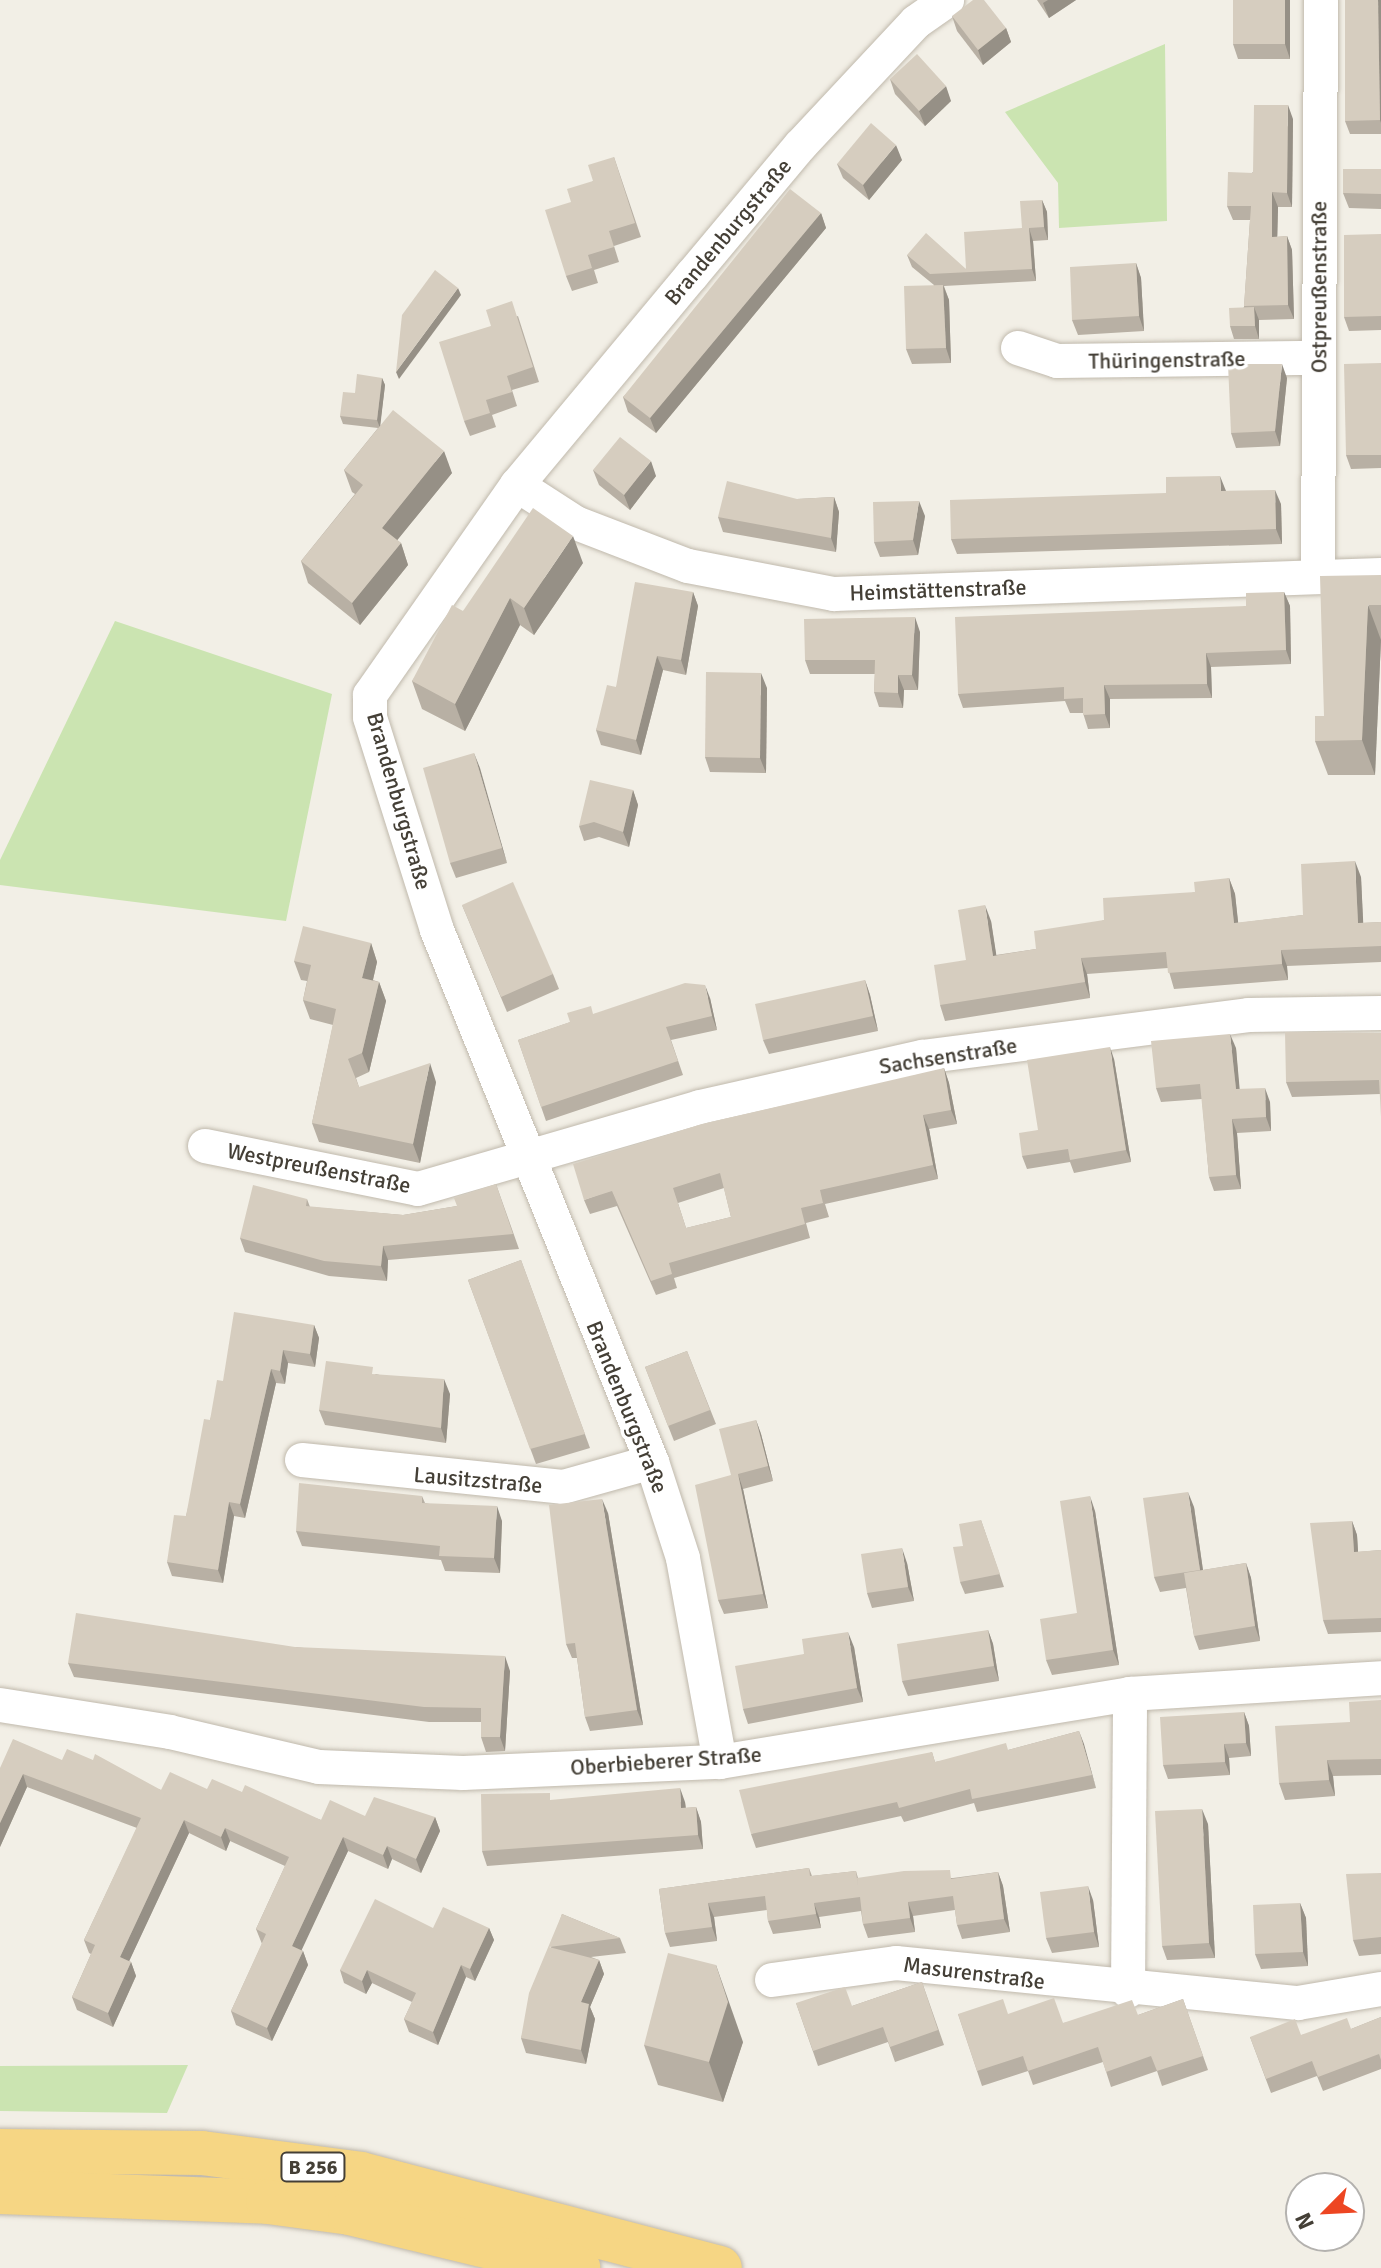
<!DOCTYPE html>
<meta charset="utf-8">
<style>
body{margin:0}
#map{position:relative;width:1381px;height:2268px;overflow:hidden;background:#f2efe6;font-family:Signika,sans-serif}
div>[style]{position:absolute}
.green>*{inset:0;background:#cbe4b1}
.roads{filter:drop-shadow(0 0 2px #c0b9ac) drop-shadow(0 0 2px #c0b9ac)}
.minor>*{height:34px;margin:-17px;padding:0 17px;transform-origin:17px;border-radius:17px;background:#fff}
.trunk>*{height:44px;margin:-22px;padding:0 22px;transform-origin:22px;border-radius:22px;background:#f6d684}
.wall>*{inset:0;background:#b8b0a4}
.shaded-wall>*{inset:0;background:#969086}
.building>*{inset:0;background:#d6cdbf}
span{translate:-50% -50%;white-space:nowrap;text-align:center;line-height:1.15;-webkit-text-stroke:7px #fff;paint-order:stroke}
.shield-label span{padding:2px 6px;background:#fff;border:2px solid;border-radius:6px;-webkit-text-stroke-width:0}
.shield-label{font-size:20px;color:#443f36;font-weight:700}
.street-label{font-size:22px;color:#443f36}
.north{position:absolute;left:1285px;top:2172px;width:80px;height:80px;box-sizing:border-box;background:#fff;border:2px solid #b4b2af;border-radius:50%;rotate:246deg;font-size:22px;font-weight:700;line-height:32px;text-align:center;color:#443f36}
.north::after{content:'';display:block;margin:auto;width:28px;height:36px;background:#ed4622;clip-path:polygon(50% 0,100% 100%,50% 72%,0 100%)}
</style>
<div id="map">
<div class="green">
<div style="clip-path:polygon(1165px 44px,1167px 221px,1059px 228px,1058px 183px,1005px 112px)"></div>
<div style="clip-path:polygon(115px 621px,332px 694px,286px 921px,0 885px,0 860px)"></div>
<div style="clip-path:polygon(188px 2065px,167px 2113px,0 2111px,0 2066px)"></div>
</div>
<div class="roads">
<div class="minor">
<div style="left:1018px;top:348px;width:41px;rotate:18.4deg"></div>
<div style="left:1057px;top:361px;width:262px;rotate:-0.7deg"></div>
<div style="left:517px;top:485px;width:70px;rotate:32.8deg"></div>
<div style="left:576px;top:523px;width:120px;rotate:21deg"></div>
<div style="left:688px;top:566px;width:149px;rotate:10.9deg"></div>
<div style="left:834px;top:594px;width:547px;rotate:-1.99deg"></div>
<div style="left:1318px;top:574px;width:574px;rotate:-89.7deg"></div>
<div style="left:205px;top:1146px;width:217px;rotate:11.4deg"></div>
<div style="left:418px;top:1189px;width:294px;rotate:-16.2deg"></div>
<div style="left:700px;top:1107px;width:228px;rotate:-12.7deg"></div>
<div style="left:922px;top:1057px;width:329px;rotate:-7.3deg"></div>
<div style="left:1248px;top:1015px;width:133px;rotate:-0.9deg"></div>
<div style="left:302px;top:1460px;width:262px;rotate:5.9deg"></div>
<div style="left:563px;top:1487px;width:92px;rotate:-15.7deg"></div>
<div style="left:0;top:1705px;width:172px;rotate:9deg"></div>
<div style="left:170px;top:1732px;width:153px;rotate:13.2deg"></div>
<div style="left:319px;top:1767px;width:144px;rotate:2.4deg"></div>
<div style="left:463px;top:1773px;width:257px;rotate:-2.5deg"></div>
<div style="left:720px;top:1762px;width:416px;rotate:-9.4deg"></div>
<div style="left:1130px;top:1694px;width:252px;rotate:-3.6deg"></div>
<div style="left:720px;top:1762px;width:207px;rotate:-100.3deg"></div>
<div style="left:683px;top:1558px;width:101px;rotate:-107.9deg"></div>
<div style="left:652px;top:1462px;width:574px;rotate:-112.01deg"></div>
<div style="left:437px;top:930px;width:223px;rotate:-107.5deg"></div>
<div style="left:370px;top:717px;width:22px;rotate:-90deg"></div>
<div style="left:370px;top:695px;width:256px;rotate:-55deg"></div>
<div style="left:517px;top:485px;width:273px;rotate:-50.2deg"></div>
<div style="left:692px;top:275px;width:168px;rotate:-50.1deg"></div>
<div style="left:800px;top:146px;width:170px;rotate:-46.9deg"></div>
<div style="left:916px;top:22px;width:38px;rotate:-35deg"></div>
<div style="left:772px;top:1980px;width:125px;rotate:-7.8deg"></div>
<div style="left:896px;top:1963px;width:404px;rotate:5.7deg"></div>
<div style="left:1298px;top:2003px;width:84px;rotate:-9.6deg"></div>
<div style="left:1128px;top:1991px;width:297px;rotate:-89.6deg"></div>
</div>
<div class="trunk">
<div style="left:0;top:2151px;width:202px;rotate:0.6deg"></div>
<div style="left:202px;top:2153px;width:160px;rotate:7.5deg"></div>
<div style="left:361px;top:2174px;width:371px;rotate:14.7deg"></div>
<div style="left:0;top:2192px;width:268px;rotate:2.1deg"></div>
<div style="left:268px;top:2202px;width:83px;rotate:7.6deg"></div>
<div style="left:350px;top:2213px;width:235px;rotate:13.6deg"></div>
</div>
</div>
<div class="wall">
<div style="clip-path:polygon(1037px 0,1076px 0,1049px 18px)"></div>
<div style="clip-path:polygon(1233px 0,1290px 0,1290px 59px,1238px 59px,1233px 44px)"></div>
<div style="clip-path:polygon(1381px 0,1381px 134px,1350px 134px,1345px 121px)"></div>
<div style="clip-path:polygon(952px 16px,1006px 28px,1011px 42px,983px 65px,957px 31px)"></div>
<div style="clip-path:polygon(890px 79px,951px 101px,925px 126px,895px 94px)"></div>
<div style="clip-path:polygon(1293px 119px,1292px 207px,1278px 207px,1277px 237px,1287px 236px,1292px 250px,1294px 319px,1259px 320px,1259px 339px,1234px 339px,1230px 326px,1244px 307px,1250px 220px,1233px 220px,1227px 206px)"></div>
<div style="clip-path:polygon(614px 157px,641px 237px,614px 246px,619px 262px,594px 270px,598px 283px,572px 291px,566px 276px,571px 202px,593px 181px)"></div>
<div style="clip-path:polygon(902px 160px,869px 200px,843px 178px,837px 164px)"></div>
<div style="clip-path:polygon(1381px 169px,1381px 209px,1349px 208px,1343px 193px)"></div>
<div style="clip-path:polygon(1042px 200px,1047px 212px,1048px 240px,1033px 241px,1036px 281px,944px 286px,949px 300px,951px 363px,912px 364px,906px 349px,934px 285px,912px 267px,907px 255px,966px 269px,1022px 228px)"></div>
<div style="clip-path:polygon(821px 213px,826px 228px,656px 433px,628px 412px,623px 397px)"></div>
<div style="clip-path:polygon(1381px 234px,1381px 330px,1349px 331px,1344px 317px)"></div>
<div style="clip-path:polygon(1136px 263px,1141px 278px,1144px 331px,1078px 335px,1072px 320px)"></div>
<div style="clip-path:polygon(518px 316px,539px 382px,512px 390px,517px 406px,492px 415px,496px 427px,470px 436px,464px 421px,491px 326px)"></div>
<div style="clip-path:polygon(1381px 363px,1381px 468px,1351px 469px,1346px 455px)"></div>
<div style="clip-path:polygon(382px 378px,385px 385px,380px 425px,452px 473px,397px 540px,401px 543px,408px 565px,360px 625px,308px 583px,301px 561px,355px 494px,352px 492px,344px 470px,378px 428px,343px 424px,340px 416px,355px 393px)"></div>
<div style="clip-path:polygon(1287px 378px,1280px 446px,1236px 448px,1231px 433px)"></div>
<div style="clip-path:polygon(593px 470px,656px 476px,630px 510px,599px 485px)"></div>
<div style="clip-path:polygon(1226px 491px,1281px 504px,1282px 544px,957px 554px,951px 539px)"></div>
<div style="clip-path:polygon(834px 497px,839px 512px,836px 552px,723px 532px,718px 517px,797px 499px)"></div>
<div style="clip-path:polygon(925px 516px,918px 555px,880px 557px,874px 542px)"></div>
<div style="clip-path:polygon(583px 563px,534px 635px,520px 625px,465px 731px,422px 709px,412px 681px,463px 611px)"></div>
<div style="clip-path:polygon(1381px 575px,1381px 639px,1375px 775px,1328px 775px,1315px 741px,1324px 716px)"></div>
<div style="clip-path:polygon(693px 592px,698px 606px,686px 675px,663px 670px,641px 755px,601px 745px,596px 730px,616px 687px)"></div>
<div style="clip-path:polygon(1284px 592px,1290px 606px,1291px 664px,1211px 667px,1212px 698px,1110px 699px,1110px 728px,1088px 729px,1083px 713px,1070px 713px,1065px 701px,963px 708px,958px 694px,1246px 606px)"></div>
<div style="clip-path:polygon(920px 632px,918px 690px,904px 690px,903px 708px,879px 707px,874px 692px,875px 674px,810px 674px,805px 660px)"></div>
<div style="clip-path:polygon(767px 688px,766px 773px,710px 772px,705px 757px)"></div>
<div style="clip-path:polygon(474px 753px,507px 863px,456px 878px,450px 863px)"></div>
<div style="clip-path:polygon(633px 790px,638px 805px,629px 847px,599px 837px,584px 841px,579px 826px)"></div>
<div style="clip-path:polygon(1361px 877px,1363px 923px,1381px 922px,1381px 962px,1287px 966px,1288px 980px,1174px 989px,1168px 968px,1087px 974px,1090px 998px,945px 1021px,940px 1005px,966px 960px,991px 921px,996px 955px,1036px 949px,1104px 920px,1195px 892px,1229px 878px,1235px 894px,1238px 923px,1303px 915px)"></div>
<div style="clip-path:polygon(462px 905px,553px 974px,559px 989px,507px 1012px)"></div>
<div style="clip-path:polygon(371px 943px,377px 962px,373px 980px,379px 982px,386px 1001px,369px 1072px,356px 1078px,359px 1087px,436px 1082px,420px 1163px,319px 1142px,312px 1123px,333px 1025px,310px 1019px,303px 1000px,307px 981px,301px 980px,294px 961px)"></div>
<div style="clip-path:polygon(865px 980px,870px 995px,878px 1031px,769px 1054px,763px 1040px)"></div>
<div style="clip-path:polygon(710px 998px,717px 1030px,671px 1040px,683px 1075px,546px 1121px,518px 1040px,594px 1014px)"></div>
<div style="clip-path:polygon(1381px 1033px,1380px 1094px,1292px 1097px,1286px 1082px)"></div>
<div style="clip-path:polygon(1236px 1048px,1239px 1089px,1270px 1102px,1271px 1131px,1237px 1133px,1241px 1189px,1214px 1191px,1209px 1177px,1202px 1099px,1161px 1102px,1156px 1088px)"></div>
<div style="clip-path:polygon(1114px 1059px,1131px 1162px,1074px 1173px,1070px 1162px,1027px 1169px,1022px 1156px,1038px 1130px)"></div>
<div style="clip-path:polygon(evenodd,944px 1068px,949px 1083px,957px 1124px,929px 1129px,938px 1179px,825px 1204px,829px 1217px,806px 1223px,810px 1238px,674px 1278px,677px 1288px,656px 1295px,617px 1206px,590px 1214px,584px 1200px,944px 1068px,724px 1188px,731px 1217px,686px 1228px,678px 1203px,724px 1188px)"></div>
<div style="clip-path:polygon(496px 1184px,519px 1249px,388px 1260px,387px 1281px,329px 1276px,245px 1252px,240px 1238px,307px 1199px,310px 1207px,403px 1215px,457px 1206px)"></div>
<div style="clip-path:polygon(521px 1260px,590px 1448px,536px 1464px,468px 1280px)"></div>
<div style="clip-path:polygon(314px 1325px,319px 1338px,315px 1367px,288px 1363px,285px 1384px,276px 1383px,245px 1518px,234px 1516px,223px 1583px,172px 1576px,167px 1562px,186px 1516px,210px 1420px,223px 1381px)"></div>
<div style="clip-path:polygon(687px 1351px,716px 1424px,674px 1441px,645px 1367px)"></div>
<div style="clip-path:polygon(376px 1374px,450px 1394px,446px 1443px,325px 1425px,319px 1410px)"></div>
<div style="clip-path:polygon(756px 1420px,761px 1434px,773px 1481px,743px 1489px,768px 1608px,724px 1614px,718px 1600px,731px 1475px)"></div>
<div style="clip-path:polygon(422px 1496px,425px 1503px,502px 1521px,500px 1573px,445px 1571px,441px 1560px,302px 1546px,296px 1531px)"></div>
<div style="clip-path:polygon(1194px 1507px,1203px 1570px,1246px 1563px,1251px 1578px,1260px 1641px,1199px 1650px,1194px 1636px,1186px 1588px,1160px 1592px,1154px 1577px)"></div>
<div style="clip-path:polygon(1095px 1511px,1119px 1665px,1052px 1675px,1046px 1660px,1077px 1613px)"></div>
<div style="clip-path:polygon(608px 1513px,643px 1725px,590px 1731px,585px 1717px,577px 1658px,572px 1658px,566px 1644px)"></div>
<div style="clip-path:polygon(981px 1520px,1004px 1587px,965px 1594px,960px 1582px,963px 1546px)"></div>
<div style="clip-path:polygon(1352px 1521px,1357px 1535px,1358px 1552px,1381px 1550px,1381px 1632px,1328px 1634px,1323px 1620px)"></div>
<div style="clip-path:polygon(907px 1563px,914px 1601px,872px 1608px,867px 1593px)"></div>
<div style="clip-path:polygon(988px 1630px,993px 1644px,999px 1681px,908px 1696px,902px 1681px)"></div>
<div style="clip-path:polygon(295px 1647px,510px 1671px,505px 1751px,486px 1752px,481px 1737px,481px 1722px,429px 1722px,74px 1677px,68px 1663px)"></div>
<div style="clip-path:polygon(854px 1647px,863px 1702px,748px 1724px,743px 1709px,804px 1654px)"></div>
<div style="clip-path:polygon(1381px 1700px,1381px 1775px,1333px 1776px,1335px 1796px,1285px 1800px,1279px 1783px,1350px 1722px)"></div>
<div style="clip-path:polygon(1244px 1712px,1249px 1726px,1251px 1756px,1229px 1758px,1230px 1775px,1168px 1779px,1163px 1765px)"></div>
<div style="clip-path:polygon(1079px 1731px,1096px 1788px,977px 1812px,974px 1803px,904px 1822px,901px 1816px,756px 1848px,751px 1834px,932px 1752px,935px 1762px,1008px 1750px)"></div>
<div style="clip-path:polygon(62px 1760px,161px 1790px,207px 1789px,242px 1792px,321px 1820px,365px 1816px,435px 1817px,440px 1831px,421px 1873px,392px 1859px,388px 1869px,348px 1851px,301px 1950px,303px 1951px,308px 1965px,272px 2041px,236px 2025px,231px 2011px,262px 1944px,256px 1929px,285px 1866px,230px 1841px,226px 1851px,189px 1833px,129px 1961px,131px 1962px,136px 1976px,113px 2027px,77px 2010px,72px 1997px,91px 1954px,89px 1953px,84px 1940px,137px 1828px,27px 1787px,0 1847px,0 1768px)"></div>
<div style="clip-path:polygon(553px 1800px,685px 1802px,686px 1808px,696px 1807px,701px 1822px,703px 1849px,487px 1866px,482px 1851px)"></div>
<div style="clip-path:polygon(1208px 1824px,1215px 1958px,1167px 1960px,1162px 1946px)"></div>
<div style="clip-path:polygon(809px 1868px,812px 1876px,856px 1871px,858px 1878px,953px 1878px,998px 1872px,1003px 1886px,1010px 1932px,962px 1939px,957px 1925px,955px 1910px,913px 1916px,915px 1932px,868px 1938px,863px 1924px,861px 1911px,819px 1917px,821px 1928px,773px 1934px,768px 1921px,767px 1910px,714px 1917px,717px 1941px,670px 1947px,665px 1933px,659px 1889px)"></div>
<div style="clip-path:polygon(1381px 1873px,1381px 1954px,1359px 1956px,1353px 1940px)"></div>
<div style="clip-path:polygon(1093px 1900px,1099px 1947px,1052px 1953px,1046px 1938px)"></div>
<div style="clip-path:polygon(1300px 1903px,1306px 1918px,1308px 1966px,1261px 1969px,1255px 1954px)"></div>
<div style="clip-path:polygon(562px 1914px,620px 1938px,626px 1953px,591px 1957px,599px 1960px,604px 1974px,590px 2007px,595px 2019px,586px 2064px,526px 2053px,521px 2038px)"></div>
<div style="clip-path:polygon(433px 1928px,489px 1928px,494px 1940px,475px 1981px,466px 1977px,438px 2045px,409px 2032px,404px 2019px,412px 2002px,372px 1983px,366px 1994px,344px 1983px,340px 1970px)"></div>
<div style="clip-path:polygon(922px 1982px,944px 2045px,895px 2062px,888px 2042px,818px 2066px,796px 2003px,852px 2006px)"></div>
<div style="clip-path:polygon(1183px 1999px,1208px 2070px,1162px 2086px,1157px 2071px,1111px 2087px,1103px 2062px,1033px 2085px,1028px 2071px,982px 2086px,958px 2014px,1009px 2014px,1063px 2023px,1138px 2015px)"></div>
<div style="clip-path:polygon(1381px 2017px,1381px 2069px,1323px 2091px,1317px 2076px,1271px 2093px,1250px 2037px,1301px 2035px,1351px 2029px)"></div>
<div style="clip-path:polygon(743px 2042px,723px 2102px,658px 2085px,644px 2045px)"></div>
</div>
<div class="shaded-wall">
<div style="clip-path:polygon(1048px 0,1076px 0,1049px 18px,1043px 3px)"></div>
<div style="clip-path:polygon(1285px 0,1290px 0,1290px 59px,1285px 44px)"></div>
<div style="clip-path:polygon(1378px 0,1381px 0,1381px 123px,1380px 120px)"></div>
<div style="clip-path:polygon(1006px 28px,1011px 42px,983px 65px,978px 50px)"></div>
<div style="clip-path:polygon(946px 86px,951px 101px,925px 126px,919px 111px)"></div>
<div style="clip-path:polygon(1288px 105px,1293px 119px,1292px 207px,1287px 193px)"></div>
<div style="clip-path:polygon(896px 145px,902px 160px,869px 200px,863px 185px)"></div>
<div style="clip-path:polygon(1272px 192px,1278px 207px,1277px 251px,1272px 237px)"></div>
<div style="clip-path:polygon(1042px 200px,1047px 212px,1048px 240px,1044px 227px)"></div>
<div style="clip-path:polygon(821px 213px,826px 228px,656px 433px,650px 418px)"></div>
<div style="clip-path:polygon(1029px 228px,1033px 241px,1036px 281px,1032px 269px)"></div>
<div style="clip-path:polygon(1287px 236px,1292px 250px,1294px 319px,1288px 305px)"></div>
<div style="clip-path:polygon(1136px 263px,1141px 278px,1144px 331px,1139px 316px)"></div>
<div style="clip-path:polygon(943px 285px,949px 300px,951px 363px,946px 348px)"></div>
<div style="clip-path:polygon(458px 288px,461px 295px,399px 379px,396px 372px)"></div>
<div style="clip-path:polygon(1254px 307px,1259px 320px,1259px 339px,1255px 326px)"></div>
<div style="clip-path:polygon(1282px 364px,1287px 378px,1280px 446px,1275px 431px)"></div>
<div style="clip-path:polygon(382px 378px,385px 385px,380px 428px,377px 420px)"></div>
<div style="clip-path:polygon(444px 451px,452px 473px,390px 549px,382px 528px)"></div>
<div style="clip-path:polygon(651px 461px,656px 476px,630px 510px,624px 495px)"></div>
<div style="clip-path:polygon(1220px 476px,1226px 491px,1221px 491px)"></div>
<div style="clip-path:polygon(1275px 490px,1281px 504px,1282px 544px,1276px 529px)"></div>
<div style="clip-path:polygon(834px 497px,839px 512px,836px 552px,831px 538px)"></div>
<div style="clip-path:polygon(919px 501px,925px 516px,918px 555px,913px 540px)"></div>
<div style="clip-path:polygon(573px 536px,583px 563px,534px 635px,524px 608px)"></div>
<div style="clip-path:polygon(401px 543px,408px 565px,360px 625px,352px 603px)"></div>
<div style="clip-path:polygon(693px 592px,698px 606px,686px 675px,681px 660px)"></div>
<div style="clip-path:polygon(1284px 592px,1290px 606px,1291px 664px,1286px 650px)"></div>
<div style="clip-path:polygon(510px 598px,520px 625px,465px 731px,455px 704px)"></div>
<div style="clip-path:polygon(1368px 605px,1381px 640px,1375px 775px,1362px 740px)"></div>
<div style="clip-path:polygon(915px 617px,920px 632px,918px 690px,912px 675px)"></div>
<div style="clip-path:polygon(1206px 653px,1211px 667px,1212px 698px,1207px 684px)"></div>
<div style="clip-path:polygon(657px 656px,663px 670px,641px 755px,636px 740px)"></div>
<div style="clip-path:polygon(761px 673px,767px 688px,766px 773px,760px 758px)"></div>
<div style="clip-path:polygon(898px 675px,904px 690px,903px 708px,898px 693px)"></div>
<div style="clip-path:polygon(1104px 685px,1110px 699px,1110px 728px,1105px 714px)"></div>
<div style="clip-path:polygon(474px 753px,480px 768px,507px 863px,502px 848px)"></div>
<div style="clip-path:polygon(633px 790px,638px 805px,629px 847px,623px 832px)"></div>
<div style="clip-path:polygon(1355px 861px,1361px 877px,1364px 939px,1358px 923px)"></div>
<div style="clip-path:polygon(1229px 878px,1235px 894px,1240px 939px,1234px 923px)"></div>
<div style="clip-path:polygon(985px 905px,991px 921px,999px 972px,993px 956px)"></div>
<div style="clip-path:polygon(371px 943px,377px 962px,369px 997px,362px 978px)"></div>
<div style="clip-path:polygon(1281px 950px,1287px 966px,1288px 980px,1282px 964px)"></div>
<div style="clip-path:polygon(1081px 958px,1087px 974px,1090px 998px,1085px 982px)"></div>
<div style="clip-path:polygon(865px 980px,870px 995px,878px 1031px,873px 1016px)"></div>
<div style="clip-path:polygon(379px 982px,386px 1001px,369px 1072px,362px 1053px)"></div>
<div style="clip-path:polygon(705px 985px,710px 998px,717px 1030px,712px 1016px)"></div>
<div style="clip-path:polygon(1230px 1034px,1236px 1048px,1241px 1104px,1236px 1089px)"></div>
<div style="clip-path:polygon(1110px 1047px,1114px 1059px,1131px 1162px,1126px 1150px)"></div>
<div style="clip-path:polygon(430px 1063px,436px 1082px,420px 1163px,413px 1144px)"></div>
<div style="clip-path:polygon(944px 1068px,949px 1083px,957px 1124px,951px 1110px)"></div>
<div style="clip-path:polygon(1265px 1088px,1270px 1102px,1271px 1131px,1266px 1117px)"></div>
<div style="clip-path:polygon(923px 1115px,929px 1129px,938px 1179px,933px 1165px)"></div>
<div style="clip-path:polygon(1232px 1119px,1237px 1133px,1241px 1189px,1236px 1175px)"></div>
<div style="clip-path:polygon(383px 1246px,388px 1260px,387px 1281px,381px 1266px)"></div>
<div style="clip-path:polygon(314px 1325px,319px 1338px,315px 1367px,310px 1354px)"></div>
<div style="clip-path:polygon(283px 1350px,288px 1363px,285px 1384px,280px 1371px)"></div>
<div style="clip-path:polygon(271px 1369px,276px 1383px,245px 1518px,240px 1504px)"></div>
<div style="clip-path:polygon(444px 1379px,450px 1394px,446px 1443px,441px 1428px)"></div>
<div style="clip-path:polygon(756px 1420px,761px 1434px,773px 1481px,768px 1466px)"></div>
<div style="clip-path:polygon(738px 1474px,743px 1489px,768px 1608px,763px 1594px)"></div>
<div style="clip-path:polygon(1188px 1492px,1194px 1507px,1205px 1585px,1200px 1570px)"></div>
<div style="clip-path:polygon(1090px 1496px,1095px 1511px,1119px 1665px,1113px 1650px)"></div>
<div style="clip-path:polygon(602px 1499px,608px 1513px,643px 1725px,637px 1710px)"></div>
<div style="clip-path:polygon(229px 1502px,234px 1516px,223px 1583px,218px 1570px)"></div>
<div style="clip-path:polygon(497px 1506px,502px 1521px,500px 1573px,494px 1558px)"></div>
<div style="clip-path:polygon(1352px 1521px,1357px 1535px,1359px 1567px,1354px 1552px)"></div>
<div style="clip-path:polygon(902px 1548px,907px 1563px,914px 1601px,908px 1587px)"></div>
<div style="clip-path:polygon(1246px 1563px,1251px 1578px,1260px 1641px,1255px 1626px)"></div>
<div style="clip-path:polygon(988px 1630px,993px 1644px,999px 1681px,994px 1666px)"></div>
<div style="clip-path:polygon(848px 1632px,854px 1647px,863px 1702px,857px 1688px)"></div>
<div style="clip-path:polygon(505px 1656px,510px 1671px,505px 1751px,500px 1737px)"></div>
<div style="clip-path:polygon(1244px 1712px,1249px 1726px,1251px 1756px,1246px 1743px)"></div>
<div style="clip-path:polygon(1079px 1731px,1084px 1744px,1096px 1788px,1092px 1775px)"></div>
<div style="clip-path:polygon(1224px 1744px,1229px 1758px,1230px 1775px,1225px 1762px)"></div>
<div style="clip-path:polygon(1327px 1760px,1333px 1776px,1335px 1796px,1329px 1780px)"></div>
<div style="clip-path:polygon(23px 1774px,27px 1787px,0 1847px,0 1823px)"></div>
<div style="clip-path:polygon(680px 1788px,685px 1802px,687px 1823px,681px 1808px)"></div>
<div style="clip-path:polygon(696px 1807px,701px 1822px,703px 1849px,698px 1835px)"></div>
<div style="clip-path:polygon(1202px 1809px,1208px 1824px,1215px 1958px,1209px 1943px)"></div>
<div style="clip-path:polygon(435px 1817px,440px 1831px,421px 1873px,416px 1859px)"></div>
<div style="clip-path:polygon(184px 1820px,189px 1833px,125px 1970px,120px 1957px)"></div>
<div style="clip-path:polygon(225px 1828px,230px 1841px,226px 1851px,221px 1837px)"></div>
<div style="clip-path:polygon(343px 1837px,348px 1851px,297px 1960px,292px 1946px)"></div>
<div style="clip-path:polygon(387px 1846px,392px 1859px,388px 1869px,383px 1855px)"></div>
<div style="clip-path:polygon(998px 1872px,1003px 1886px,1010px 1932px,1004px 1919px)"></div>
<div style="clip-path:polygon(1088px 1886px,1093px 1900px,1099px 1947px,1094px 1932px)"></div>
<div style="clip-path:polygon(908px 1902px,913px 1916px,915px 1932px,910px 1918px)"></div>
<div style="clip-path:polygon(708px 1903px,714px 1917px,717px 1941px,712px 1927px)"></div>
<div style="clip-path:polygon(814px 1903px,819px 1917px,821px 1928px,816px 1914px)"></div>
<div style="clip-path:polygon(1300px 1903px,1306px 1918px,1308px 1966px,1303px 1952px)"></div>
<div style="clip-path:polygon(489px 1928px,494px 1940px,475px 1981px,470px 1969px)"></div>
<div style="clip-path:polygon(303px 1951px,308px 1965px,272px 2041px,267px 2028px)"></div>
<div style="clip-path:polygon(599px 1960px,604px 1974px,590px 2007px,595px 2019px,586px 2064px,581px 2050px,581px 2002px)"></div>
<div style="clip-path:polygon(131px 1962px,136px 1976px,113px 2027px,108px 2013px)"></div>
<div style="clip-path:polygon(461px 1965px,466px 1977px,438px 2045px,433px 2032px)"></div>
<div style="clip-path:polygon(716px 1965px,743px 2042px,723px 2102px,709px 2062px)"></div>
<div style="clip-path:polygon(367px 1970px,372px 1983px,366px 1994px,362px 1981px)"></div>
</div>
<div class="building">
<div style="clip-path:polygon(973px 0,984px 0,1006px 28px,978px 50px,952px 16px)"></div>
<div style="clip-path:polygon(1233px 0,1285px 0,1285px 44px,1233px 44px)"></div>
<div style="clip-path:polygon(1345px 0,1378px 0,1380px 120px,1345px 121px)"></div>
<div style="clip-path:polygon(917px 54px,946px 86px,919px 111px,890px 79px)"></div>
<div style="clip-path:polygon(1254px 105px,1288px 105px,1287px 193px,1272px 192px,1272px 237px,1287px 236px,1288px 305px,1244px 306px,1251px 206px,1227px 206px,1228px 172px,1253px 173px)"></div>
<div style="clip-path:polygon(871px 123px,896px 145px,863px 185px,837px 164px)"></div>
<div style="clip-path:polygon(614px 157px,635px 223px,609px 231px,614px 247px,588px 255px,592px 268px,566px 276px,545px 210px,571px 202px,567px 189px,593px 181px,588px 165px)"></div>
<div style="clip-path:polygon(1343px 169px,1381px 169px,1381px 194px,1343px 193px)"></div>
<div style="clip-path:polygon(790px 189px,821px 213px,650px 418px,623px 397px)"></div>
<div style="clip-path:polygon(1042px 200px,1044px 227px,1029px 228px,1032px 269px,930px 274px,907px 255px,926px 233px,966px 269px,964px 232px,1022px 228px,1020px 201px)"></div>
<div style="clip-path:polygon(1381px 234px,1381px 316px,1344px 317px,1344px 235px)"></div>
<div style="clip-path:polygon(1136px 263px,1139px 316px,1072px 320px,1070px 267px)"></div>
<div style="clip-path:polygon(435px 270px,458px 288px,396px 372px,402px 315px)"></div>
<div style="clip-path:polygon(943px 285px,946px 348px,906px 349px,904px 286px)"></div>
<div style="clip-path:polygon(512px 301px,533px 367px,507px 376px,512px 392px,486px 400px,490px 413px,464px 421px,439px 342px,491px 326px,486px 310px)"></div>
<div style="clip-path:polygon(1254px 307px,1255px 326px,1230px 326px,1229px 308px)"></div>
<div style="clip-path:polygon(1381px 363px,1381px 455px,1346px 455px,1344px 364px)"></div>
<div style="clip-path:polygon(1228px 364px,1282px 364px,1275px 431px,1231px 433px)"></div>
<div style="clip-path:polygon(357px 374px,382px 378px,377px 420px,340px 416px,343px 392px,355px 393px)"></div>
<div style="clip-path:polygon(393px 410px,444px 451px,382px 528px,401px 543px,352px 603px,301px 561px,363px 485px,344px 470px)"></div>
<div style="clip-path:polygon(620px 437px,651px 461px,624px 495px,593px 470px)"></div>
<div style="clip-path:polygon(1220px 476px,1221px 491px,1275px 490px,1276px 529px,951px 539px,950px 500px,1166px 493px,1166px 477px)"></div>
<div style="clip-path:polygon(727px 481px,797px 499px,834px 497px,831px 538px,718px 517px)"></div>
<div style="clip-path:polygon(919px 501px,913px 540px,874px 542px,873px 502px)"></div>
<div style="clip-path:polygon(533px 508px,573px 536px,524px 608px,510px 598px,455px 704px,412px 681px,452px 605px,463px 611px)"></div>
<div style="clip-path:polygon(1381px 575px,1381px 605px,1368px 605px,1362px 740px,1315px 741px,1315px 716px,1324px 716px,1320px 576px)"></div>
<div style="clip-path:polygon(635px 582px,693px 592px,681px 660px,657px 656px,636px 740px,596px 730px,607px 685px,616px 687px)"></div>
<div style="clip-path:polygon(1284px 592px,1286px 650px,1206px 653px,1207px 684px,1104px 685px,1105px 714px,1083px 715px,1083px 698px,1064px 699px,1064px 687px,958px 694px,955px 617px,1246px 606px,1246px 593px)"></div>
<div style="clip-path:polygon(915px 617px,912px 675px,898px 675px,898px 693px,874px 692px,875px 660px,805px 660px,804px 619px)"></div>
<div style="clip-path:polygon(706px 672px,761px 673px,760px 758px,705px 757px)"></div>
<div style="clip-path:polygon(474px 753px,502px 848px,450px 863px,423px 768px)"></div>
<div style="clip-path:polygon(590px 780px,633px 790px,623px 832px,594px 822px,579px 826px)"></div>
<div style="clip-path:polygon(1355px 861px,1358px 923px,1381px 922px,1381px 946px,1281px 950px,1282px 964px,1168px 973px,1166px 952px,1081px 958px,1085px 982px,940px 1005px,934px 965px,966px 960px,958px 910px,985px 905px,993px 956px,1036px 949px,1034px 931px,1104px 920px,1103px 898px,1195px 892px,1194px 882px,1229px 878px,1234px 923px,1303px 915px,1301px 864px)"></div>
<div style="clip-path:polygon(513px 882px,553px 974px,501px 997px,462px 905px)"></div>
<div style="clip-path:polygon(303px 926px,371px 943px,362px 978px,379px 982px,362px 1053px,348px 1059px,359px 1087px,430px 1063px,413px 1144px,312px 1123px,336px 1009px,303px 1000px,311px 965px,294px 961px)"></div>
<div style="clip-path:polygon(865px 980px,873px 1016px,763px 1040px,755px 1004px)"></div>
<div style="clip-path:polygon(685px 983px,705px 985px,712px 1016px,666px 1027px,678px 1061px,541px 1107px,518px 1040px,570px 1022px,567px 1013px,591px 1006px,593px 1014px)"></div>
<div style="clip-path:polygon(1285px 1032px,1381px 1033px,1381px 1117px,1379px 1080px,1286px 1082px)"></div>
<div style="clip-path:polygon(1230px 1034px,1236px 1089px,1265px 1088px,1266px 1117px,1232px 1119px,1236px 1175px,1209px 1177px,1200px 1084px,1156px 1088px,1151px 1041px)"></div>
<div style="clip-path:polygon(1110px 1047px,1126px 1150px,1070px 1160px,1068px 1149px,1022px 1156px,1019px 1133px,1038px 1130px,1027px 1060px)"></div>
<div style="clip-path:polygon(evenodd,944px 1068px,951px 1110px,923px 1115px,933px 1165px,820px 1190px,823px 1203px,801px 1208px,805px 1224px,669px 1263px,672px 1274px,651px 1281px,612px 1191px,584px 1200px,573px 1164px,702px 1124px,944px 1068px,720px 1173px,731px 1217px,686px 1228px,673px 1188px,720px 1173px)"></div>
<div style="clip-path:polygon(496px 1184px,513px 1234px,383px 1246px,381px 1266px,324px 1261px,240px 1238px,253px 1185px,307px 1199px,306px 1206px,403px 1215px,457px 1206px,454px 1198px)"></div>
<div style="clip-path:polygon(521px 1260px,585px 1434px,530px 1449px,468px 1280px)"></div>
<div style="clip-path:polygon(234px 1312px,314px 1325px,310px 1354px,283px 1350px,280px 1371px,271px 1369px,240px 1504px,229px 1502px,218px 1570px,167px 1562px,174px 1515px,186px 1516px,204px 1419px,210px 1420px,217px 1380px,223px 1381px)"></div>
<div style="clip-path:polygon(687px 1351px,710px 1410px,668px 1426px,645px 1367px)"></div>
<div style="clip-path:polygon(326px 1361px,373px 1367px,372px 1374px,444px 1379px,441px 1428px,319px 1410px)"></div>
<div style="clip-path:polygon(756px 1420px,768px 1466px,738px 1474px,763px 1594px,718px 1600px,695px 1485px,731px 1475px,719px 1429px)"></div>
<div style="clip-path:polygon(299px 1483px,422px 1496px,422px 1503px,497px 1506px,494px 1558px,439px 1556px,440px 1546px,296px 1531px)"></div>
<div style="clip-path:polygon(1188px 1492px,1200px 1570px,1154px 1577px,1143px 1498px)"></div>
<div style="clip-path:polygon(1090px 1496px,1113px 1650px,1046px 1660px,1040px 1619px,1077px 1613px,1060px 1501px)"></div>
<div style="clip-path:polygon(602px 1499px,637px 1710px,585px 1717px,575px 1643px,566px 1644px,549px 1505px)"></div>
<div style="clip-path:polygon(981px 1520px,1000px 1574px,960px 1582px,953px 1547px,963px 1546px,959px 1524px)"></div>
<div style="clip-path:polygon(1352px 1521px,1354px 1552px,1381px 1550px,1381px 1618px,1323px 1620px,1310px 1523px)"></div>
<div style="clip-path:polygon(902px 1548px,908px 1587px,867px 1593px,861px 1554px)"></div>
<div style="clip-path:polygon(1246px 1563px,1255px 1626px,1194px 1636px,1184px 1573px)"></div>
<div style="clip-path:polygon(76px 1613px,295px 1647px,505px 1656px,500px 1737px,481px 1737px,481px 1708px,424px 1707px,68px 1663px)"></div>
<div style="clip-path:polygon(988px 1630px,994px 1666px,902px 1681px,897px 1644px)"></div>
<div style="clip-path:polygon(848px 1632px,857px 1688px,743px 1709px,735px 1666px,804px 1654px,802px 1639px)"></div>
<div style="clip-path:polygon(1381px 1700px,1381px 1759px,1327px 1760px,1329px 1780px,1279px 1783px,1275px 1726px,1350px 1722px,1349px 1702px)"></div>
<div style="clip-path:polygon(1244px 1712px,1246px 1743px,1224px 1744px,1225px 1762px,1163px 1765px,1160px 1717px)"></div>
<div style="clip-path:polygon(1079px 1731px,1092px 1775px,972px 1799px,970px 1789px,899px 1808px,897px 1802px,751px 1834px,739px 1790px,932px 1752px,935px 1762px,1006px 1743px,1008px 1750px)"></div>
<div style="clip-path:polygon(13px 1739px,62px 1760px,67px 1749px,93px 1760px,95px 1754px,161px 1790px,170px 1772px,207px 1789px,212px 1779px,242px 1792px,245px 1785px,321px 1820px,330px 1800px,365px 1816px,374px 1797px,435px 1817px,416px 1859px,387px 1846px,383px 1855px,343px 1837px,292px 1946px,303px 1951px,267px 2028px,231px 2011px,266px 1934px,256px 1929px,289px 1857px,225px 1828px,221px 1837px,184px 1820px,120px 1957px,131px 1962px,108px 2013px,72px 1997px,95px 1945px,84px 1940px,141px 1818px,23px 1774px,0 1823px,0 1768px)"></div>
<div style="clip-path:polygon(680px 1788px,681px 1808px,696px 1807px,698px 1835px,482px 1851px,481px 1794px,550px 1793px,550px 1800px)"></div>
<div style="clip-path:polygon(1202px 1809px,1209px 1943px,1162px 1946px,1155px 1811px)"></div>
<div style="clip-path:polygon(809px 1868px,810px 1876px,856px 1871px,858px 1887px,857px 1878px,904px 1871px,950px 1870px,951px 1879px,998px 1872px,1004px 1919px,957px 1925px,953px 1896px,908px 1902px,910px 1918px,863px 1924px,860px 1897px,814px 1903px,816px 1914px,768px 1921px,765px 1896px,708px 1903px,712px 1927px,665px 1933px,659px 1889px)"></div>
<div style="clip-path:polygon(1381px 1873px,1381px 1937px,1353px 1940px,1346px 1874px)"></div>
<div style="clip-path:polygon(1088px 1886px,1094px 1932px,1046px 1938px,1040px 1892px)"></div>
<div style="clip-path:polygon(375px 1899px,433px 1928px,443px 1907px,489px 1928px,470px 1969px,461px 1965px,433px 2032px,404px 2019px,416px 1993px,367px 1970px,362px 1981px,340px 1970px)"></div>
<div style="clip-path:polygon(1300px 1903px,1303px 1952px,1255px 1954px,1253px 1905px)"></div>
<div style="clip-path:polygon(562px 1914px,620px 1938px,549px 1947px,599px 1960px,581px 2002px,589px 2004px,581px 2050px,521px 2038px,529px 1993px)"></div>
<div style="clip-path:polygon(668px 1953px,716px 1965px,728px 2002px,709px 2062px,644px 2045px)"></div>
<div style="clip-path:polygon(922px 1982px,938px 2030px,890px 2047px,883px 2027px,813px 2051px,796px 2003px,845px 1987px,852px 2006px)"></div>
<div style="clip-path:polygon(1054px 1998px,1063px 2023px,1132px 2000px,1138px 2015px,1183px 1999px,1203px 2056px,1157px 2071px,1151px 2056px,1106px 2072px,1098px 2047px,1028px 2071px,1023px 2056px,977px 2071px,958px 2014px,1003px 1999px,1008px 2014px)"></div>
<div style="clip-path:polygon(1381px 2017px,1381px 2060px,1379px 2054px,1318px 2077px,1312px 2061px,1266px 2079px,1250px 2037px,1295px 2019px,1301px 2035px,1347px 2018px,1351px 2029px)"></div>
</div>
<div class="shield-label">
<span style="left:313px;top:2167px">B 256</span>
</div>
<div class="street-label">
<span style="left:728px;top:232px;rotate:-50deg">Brandenburgstraße</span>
<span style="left:1319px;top:287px;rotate:-90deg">Ostpreußenstraße</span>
<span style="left:1167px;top:360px;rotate:-1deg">Thüringenstraße</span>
<span style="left:938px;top:590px;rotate:-2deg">Heimstättenstraße</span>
<span style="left:399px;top:801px;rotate:74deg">Brandenburgstraße</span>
<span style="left:948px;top:1056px;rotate:-9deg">Sachsenstraße</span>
<span style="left:319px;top:1168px;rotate:11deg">Westpreußenstraße</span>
<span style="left:627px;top:1407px;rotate:68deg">Brandenburgstraße</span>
<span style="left:478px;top:1480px;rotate:5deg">Lausitzstraße</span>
<span style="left:666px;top:1761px;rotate:-4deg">Oberbieberer Straße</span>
<span style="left:974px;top:1973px;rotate:7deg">Masurenstraße</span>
</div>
<div class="north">N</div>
</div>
